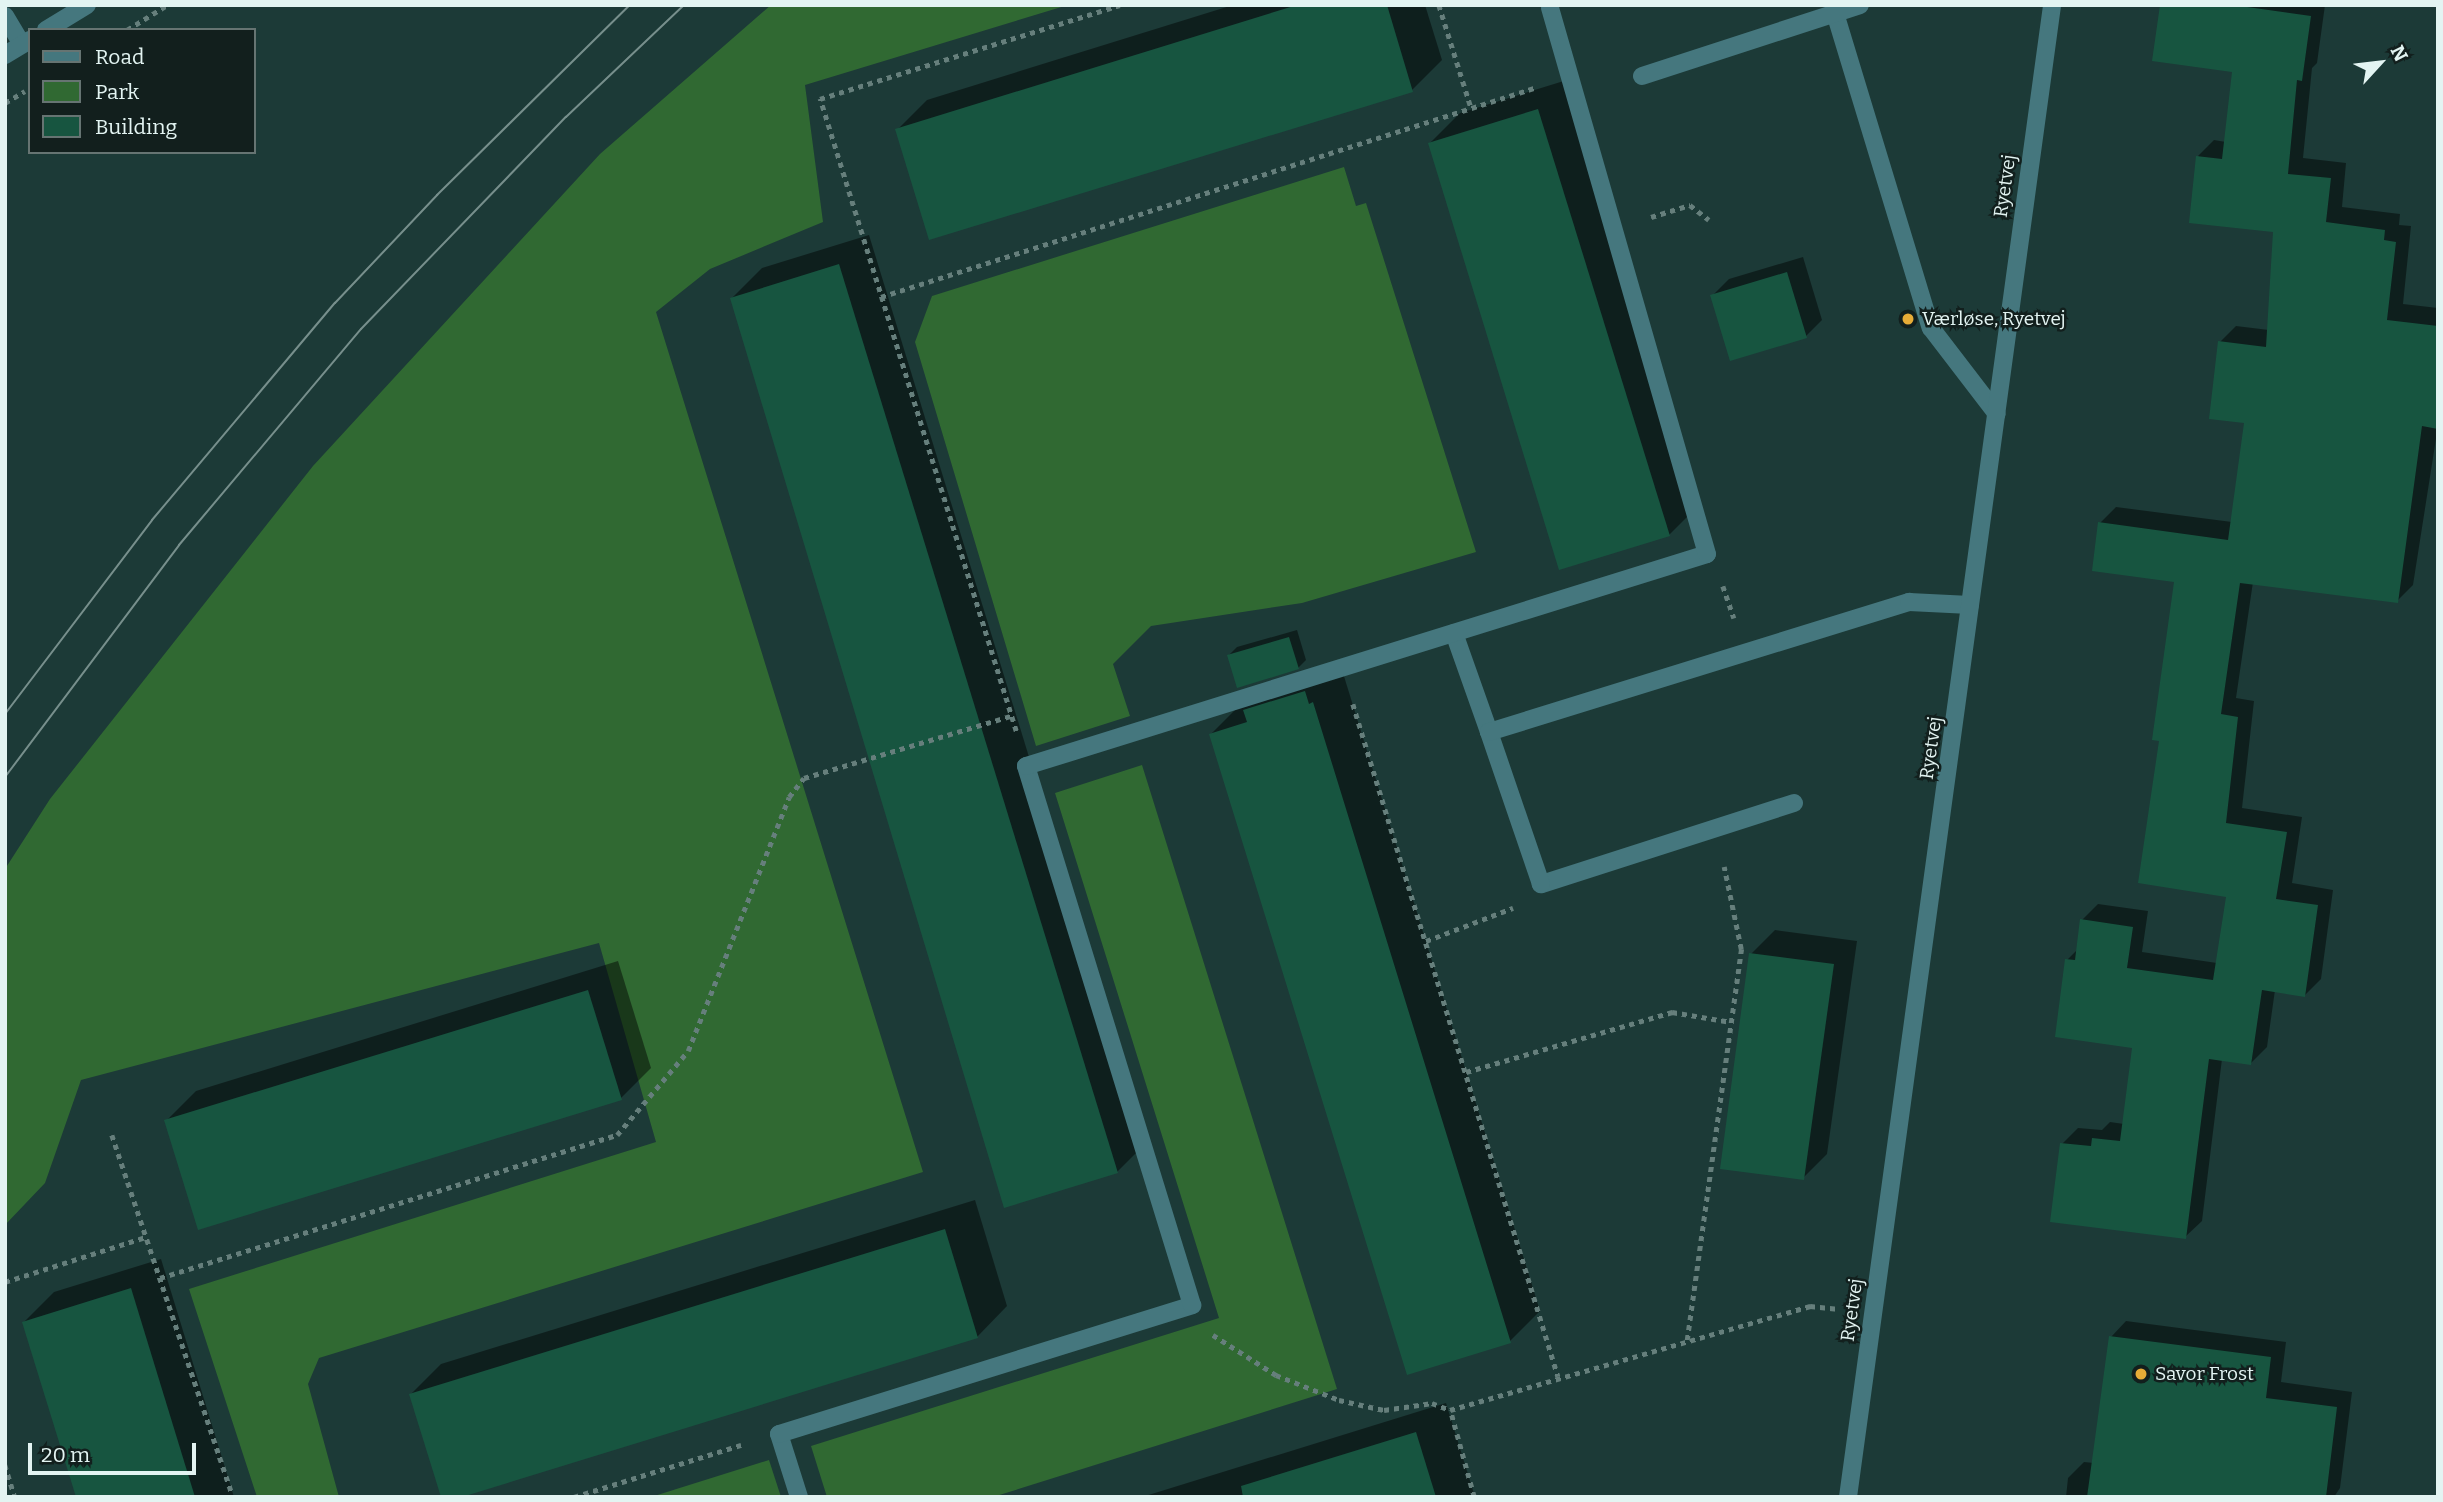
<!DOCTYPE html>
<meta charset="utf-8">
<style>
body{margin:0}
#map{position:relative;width:2443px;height:1502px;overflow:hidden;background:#1c3a37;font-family:Bitter,serif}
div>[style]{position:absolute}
.green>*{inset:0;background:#306932}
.shadow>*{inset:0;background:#0007}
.building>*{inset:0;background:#175540}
.path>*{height:4.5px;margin-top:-2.25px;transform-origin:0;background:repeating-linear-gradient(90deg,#667f7c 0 5px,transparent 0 10px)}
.service>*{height:18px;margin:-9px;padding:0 9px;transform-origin:9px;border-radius:9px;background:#45777e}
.minor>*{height:18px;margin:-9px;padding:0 9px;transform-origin:9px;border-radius:9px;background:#45777e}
.tram>*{height:2px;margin:-1px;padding:0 1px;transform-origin:1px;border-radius:1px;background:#778f8c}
.dots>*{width:19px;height:19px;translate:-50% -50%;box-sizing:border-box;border:4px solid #121f1d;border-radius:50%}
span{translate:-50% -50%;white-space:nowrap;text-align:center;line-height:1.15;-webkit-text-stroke:5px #121f1d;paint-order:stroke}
.street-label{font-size:19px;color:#e3f4f2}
.poi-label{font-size:19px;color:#e3f4f2}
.left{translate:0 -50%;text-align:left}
.frame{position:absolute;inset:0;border:7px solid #e3f4f2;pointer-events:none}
.legend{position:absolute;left:28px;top:28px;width:228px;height:126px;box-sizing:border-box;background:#121f1d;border:2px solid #667472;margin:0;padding:9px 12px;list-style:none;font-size:21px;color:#e3f4f2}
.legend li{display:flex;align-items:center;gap:14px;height:35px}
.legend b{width:35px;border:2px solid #667472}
.north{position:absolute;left:2345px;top:28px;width:70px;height:70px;-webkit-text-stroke:5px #121f1d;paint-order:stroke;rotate:63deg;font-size:19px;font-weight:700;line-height:28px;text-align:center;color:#e3f4f2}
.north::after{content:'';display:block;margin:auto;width:24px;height:32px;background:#e3f4f2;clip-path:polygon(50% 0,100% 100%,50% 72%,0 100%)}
.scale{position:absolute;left:28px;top:1443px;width:168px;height:32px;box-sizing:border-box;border:4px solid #e3f4f2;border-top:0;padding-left:9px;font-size:21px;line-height:24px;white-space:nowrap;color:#e3f4f2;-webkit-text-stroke:5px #121f1d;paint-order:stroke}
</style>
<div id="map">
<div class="green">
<div style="clip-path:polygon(771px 5px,1068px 5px,805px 85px,823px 222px,710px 269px,656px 312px,923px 1172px,319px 1358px,308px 1384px,339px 1497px,257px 1497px,189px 1289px,656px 1142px,599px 943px,81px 1080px,45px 1183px,5px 1225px,5px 869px,50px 799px,313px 466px,600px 154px)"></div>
<div style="clip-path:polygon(1344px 167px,1356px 206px,1366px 203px,1476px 552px,1302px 603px,1151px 626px,1113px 664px,1130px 716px,1036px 746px,915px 342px,932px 296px)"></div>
<div style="clip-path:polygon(1142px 765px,1337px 1389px,993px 1497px,827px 1497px,811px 1446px,1219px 1318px,1055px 793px)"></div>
<div style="clip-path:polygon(769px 1460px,781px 1497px,651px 1497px)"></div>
</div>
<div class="shadow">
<div style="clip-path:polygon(1233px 5px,1425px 5px,1442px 60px,1412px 90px,897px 130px,927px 100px)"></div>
<div style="clip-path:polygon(2162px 5px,2325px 5px,2317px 63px,2312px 68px,2303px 158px,2346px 163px,2342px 207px,2400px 214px,2399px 225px,2411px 226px,2403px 304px,2438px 308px,2438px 426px,2413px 585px,2397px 601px,2253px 582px,2236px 698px,2254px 701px,2242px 808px,2302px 817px,2292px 883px,2333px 890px,2321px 979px,2305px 995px,2275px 990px,2267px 1047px,2251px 1063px,2222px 1059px,2202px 1221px,2185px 1237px,2062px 1144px,2078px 1128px,2102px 1130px,2110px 1122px,2124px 1124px,2134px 1046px,2067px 960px,2078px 949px,2082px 920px,2098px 904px,2148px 911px,2142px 952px,2217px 963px,2228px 895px,2161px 739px,2176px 581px,2100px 523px,2116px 507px,2232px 522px,2246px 422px,2220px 342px,2236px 326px,2269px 330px,2275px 231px,2198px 156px,2214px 140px,2226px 142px,2233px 70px)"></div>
<div style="clip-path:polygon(1567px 80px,1699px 505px,1669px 535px,1430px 143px,1460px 113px)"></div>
<div style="clip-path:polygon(869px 235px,1147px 1142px,1117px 1172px,732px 298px,762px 268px)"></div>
<div style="clip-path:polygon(1803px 257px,1822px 320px,1806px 336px,1712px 296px,1729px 279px)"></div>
<div style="clip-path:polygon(1297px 630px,1306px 660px,1298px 668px,1229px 655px,1237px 647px)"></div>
<div style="clip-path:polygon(1343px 673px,1540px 1311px,1510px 1341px,1211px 734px,1241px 704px)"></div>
<div style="clip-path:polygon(1775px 930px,1857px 941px,1827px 1154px,1803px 1178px,1751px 954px)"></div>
<div style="clip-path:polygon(618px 961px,651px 1068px,621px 1098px,166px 1121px,196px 1091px)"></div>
<div style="clip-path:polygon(975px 1200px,1007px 1306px,977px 1337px,411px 1394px,441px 1364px)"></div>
<div style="clip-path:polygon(161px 1259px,234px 1497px,78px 1497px,24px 1322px,54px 1292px)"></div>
<div style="clip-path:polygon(2126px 1321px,2286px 1342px,2281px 1382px,2352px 1392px,2340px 1488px,2334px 1497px,2066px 1497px,2068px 1478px,2084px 1462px,2094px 1463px,2111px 1337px)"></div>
<div style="clip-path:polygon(1446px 1403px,1475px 1497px,1142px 1497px)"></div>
</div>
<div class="building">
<div style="clip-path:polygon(1297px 5px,1387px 5px,1413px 92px,929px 240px,895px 129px)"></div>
<div style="clip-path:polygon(2160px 5px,2233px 5px,2311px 16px,2302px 81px,2297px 80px,2288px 174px,2331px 178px,2326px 222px,2385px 230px,2384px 240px,2396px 242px,2387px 320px,2438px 326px,2438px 429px,2422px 426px,2398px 603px,2240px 583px,2221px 714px,2238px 717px,2226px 823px,2287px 832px,2276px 899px,2318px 905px,2305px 997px,2262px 990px,2251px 1065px,2209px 1059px,2186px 1239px,2050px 1222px,2060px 1143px,2091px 1146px,2092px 1138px,2120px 1141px,2132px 1048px,2055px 1037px,2065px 959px,2075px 960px,2080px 919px,2133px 927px,2127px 968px,2213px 980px,2226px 897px,2138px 883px,2159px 741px,2152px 740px,2174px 582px,2092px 571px,2098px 522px,2228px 540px,2244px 423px,2209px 419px,2218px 341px,2266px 347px,2273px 232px,2189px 223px,2196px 156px,2222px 159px,2232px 72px,2152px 61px)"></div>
<div style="clip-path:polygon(1538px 109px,1670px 536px,1559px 570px,1428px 143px)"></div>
<div style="clip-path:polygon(839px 264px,1118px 1173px,1004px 1208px,730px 298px)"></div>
<div style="clip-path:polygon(1787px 272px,1807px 338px,1730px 361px,1710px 295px)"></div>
<div style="clip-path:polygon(1289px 637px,1299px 669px,1237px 688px,1227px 655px)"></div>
<div style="clip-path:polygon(1305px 691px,1309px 704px,1313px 702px,1511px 1343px,1407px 1375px,1209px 734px,1247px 722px,1243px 710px)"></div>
<div style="clip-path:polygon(1749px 953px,1834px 964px,1804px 1180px,1720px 1169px)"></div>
<div style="clip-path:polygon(588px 990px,622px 1100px,198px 1230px,164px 1120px)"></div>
<div style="clip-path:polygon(945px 1229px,978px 1338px,462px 1497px,441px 1497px,409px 1394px)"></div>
<div style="clip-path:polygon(131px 1288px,195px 1497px,76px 1497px,22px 1322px)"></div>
<div style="clip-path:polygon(2109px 1336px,2271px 1357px,2266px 1398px,2337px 1407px,2326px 1497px,2087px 1497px)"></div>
<div style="clip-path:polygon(1416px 1432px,1436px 1497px,1243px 1497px,1241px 1486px)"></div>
</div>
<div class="path">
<div style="left:1439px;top:5px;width:107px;rotate:72.6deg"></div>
<div style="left:127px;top:30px;width:47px;rotate:-32deg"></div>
<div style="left:5px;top:103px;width:23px;rotate:-31deg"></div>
<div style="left:1651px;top:217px;width:41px;rotate:-17.1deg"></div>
<div style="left:1690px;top:205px;width:24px;rotate:38deg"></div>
<div style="left:881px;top:297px;width:686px;rotate:-17.75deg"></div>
<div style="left:1723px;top:586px;width:34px;rotate:71deg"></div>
<div style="left:1353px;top:704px;width:703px;rotate:73.04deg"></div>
<div style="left:1016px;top:731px;width:662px;rotate:-107.23deg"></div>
<div style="left:820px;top:99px;width:314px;rotate:-17.4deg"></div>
<div style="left:1426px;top:941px;width:93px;rotate:-20.8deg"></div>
<div style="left:1466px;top:1072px;width:215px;rotate:-16.2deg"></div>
<div style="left:1672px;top:1012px;width:60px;rotate:9.6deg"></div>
<div style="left:112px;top:1135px;width:382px;rotate:71.5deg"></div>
<div style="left:160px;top:1278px;width:479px;rotate:-17.4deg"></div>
<div style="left:617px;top:1135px;width:110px;rotate:-49.8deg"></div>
<div style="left:688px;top:1051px;width:273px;rotate:-68.3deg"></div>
<div style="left:789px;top:797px;width:24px;rotate:-52deg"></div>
<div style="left:804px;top:778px;width:216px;rotate:-16.7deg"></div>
<div style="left:5px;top:1282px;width:148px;rotate:-17.7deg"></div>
<div style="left:1213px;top:1335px;width:75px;rotate:32.4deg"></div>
<div style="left:1276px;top:1375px;width:68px;rotate:21.6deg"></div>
<div style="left:1339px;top:1400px;width:46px;rotate:12.5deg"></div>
<div style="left:1384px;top:1410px;width:49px;rotate:-8.3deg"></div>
<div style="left:1432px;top:1403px;width:19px;rotate:21deg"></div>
<div style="left:1687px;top:1340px;width:395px;rotate:-82.1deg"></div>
<div style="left:1741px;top:949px;width:84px;rotate:-101.7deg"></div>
<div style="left:5px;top:1465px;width:34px;rotate:73deg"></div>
<div style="left:574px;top:1497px;width:175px;rotate:-17.3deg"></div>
<div style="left:1474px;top:1497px;width:90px;rotate:-105.4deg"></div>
<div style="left:1450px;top:1410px;width:375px;rotate:-16.1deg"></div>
<div style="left:1810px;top:1306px;width:27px;rotate:6deg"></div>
</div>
<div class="service">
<div style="left:1835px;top:13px;width:329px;rotate:73.1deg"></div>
<div style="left:1931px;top:328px;width:108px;rotate:52.5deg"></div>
<div style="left:1642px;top:76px;width:229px;rotate:-18deg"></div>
<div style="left:1454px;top:633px;width:105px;rotate:70.5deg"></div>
<div style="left:1794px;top:803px;width:266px;rotate:162.2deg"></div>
<div style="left:1541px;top:884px;width:161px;rotate:-108.9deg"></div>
<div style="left:1489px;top:732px;width:440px;rotate:-17.2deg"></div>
<div style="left:1909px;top:602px;width:61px;rotate:2.8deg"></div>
<div style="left:799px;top:1497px;width:66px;rotate:-107.6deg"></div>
<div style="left:779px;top:1434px;width:433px;rotate:-17.3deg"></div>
<div style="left:1192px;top:1305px;width:564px;rotate:-107.12deg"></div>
<div style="left:1026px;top:766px;width:713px;rotate:-17.29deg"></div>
<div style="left:1707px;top:554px;width:568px;rotate:-106.04deg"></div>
</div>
<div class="minor">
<div style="left:5px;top:16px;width:33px;rotate:59deg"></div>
<div style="left:46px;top:30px;width:48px;rotate:-31.4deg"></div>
<div style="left:5px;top:55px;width:29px;rotate:-31deg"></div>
<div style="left:1848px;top:1497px;width:1506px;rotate:-82.21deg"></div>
</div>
<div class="tram">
<div style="left:5px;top:714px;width:243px;rotate:-52.8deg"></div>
<div style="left:152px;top:520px;width:284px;rotate:-49.9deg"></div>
<div style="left:335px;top:303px;width:149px;rotate:-46.6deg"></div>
<div style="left:437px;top:195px;width:271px;rotate:-44.6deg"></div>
<div style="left:5px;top:777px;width:290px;rotate:-53.1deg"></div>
<div style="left:179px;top:545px;width:282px;rotate:-49.9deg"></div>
<div style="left:361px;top:329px;width:295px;rotate:-46deg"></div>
<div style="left:566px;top:117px;width:163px;rotate:-43.5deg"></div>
</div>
<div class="dots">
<div style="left:1908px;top:319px;background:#e7ac37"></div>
<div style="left:2141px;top:1374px;background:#e7ac37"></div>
</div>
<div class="street-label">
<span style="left:2005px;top:186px;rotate:-82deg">Ryetvej</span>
<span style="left:1931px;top:748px;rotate:-82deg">Ryetvej</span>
<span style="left:1852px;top:1310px;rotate:-82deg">Ryetvej</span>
</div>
<div class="poi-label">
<span class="left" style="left:1922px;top:319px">Værløse, Ryetvej</span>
<span class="left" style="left:2155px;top:1374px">Savor Frost</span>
</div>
<div class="frame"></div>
<ul class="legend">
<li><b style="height:9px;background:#45777e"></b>Road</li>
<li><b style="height:19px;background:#306932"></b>Park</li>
<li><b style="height:19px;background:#175540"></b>Building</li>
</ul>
<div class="north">N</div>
<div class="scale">20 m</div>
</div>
